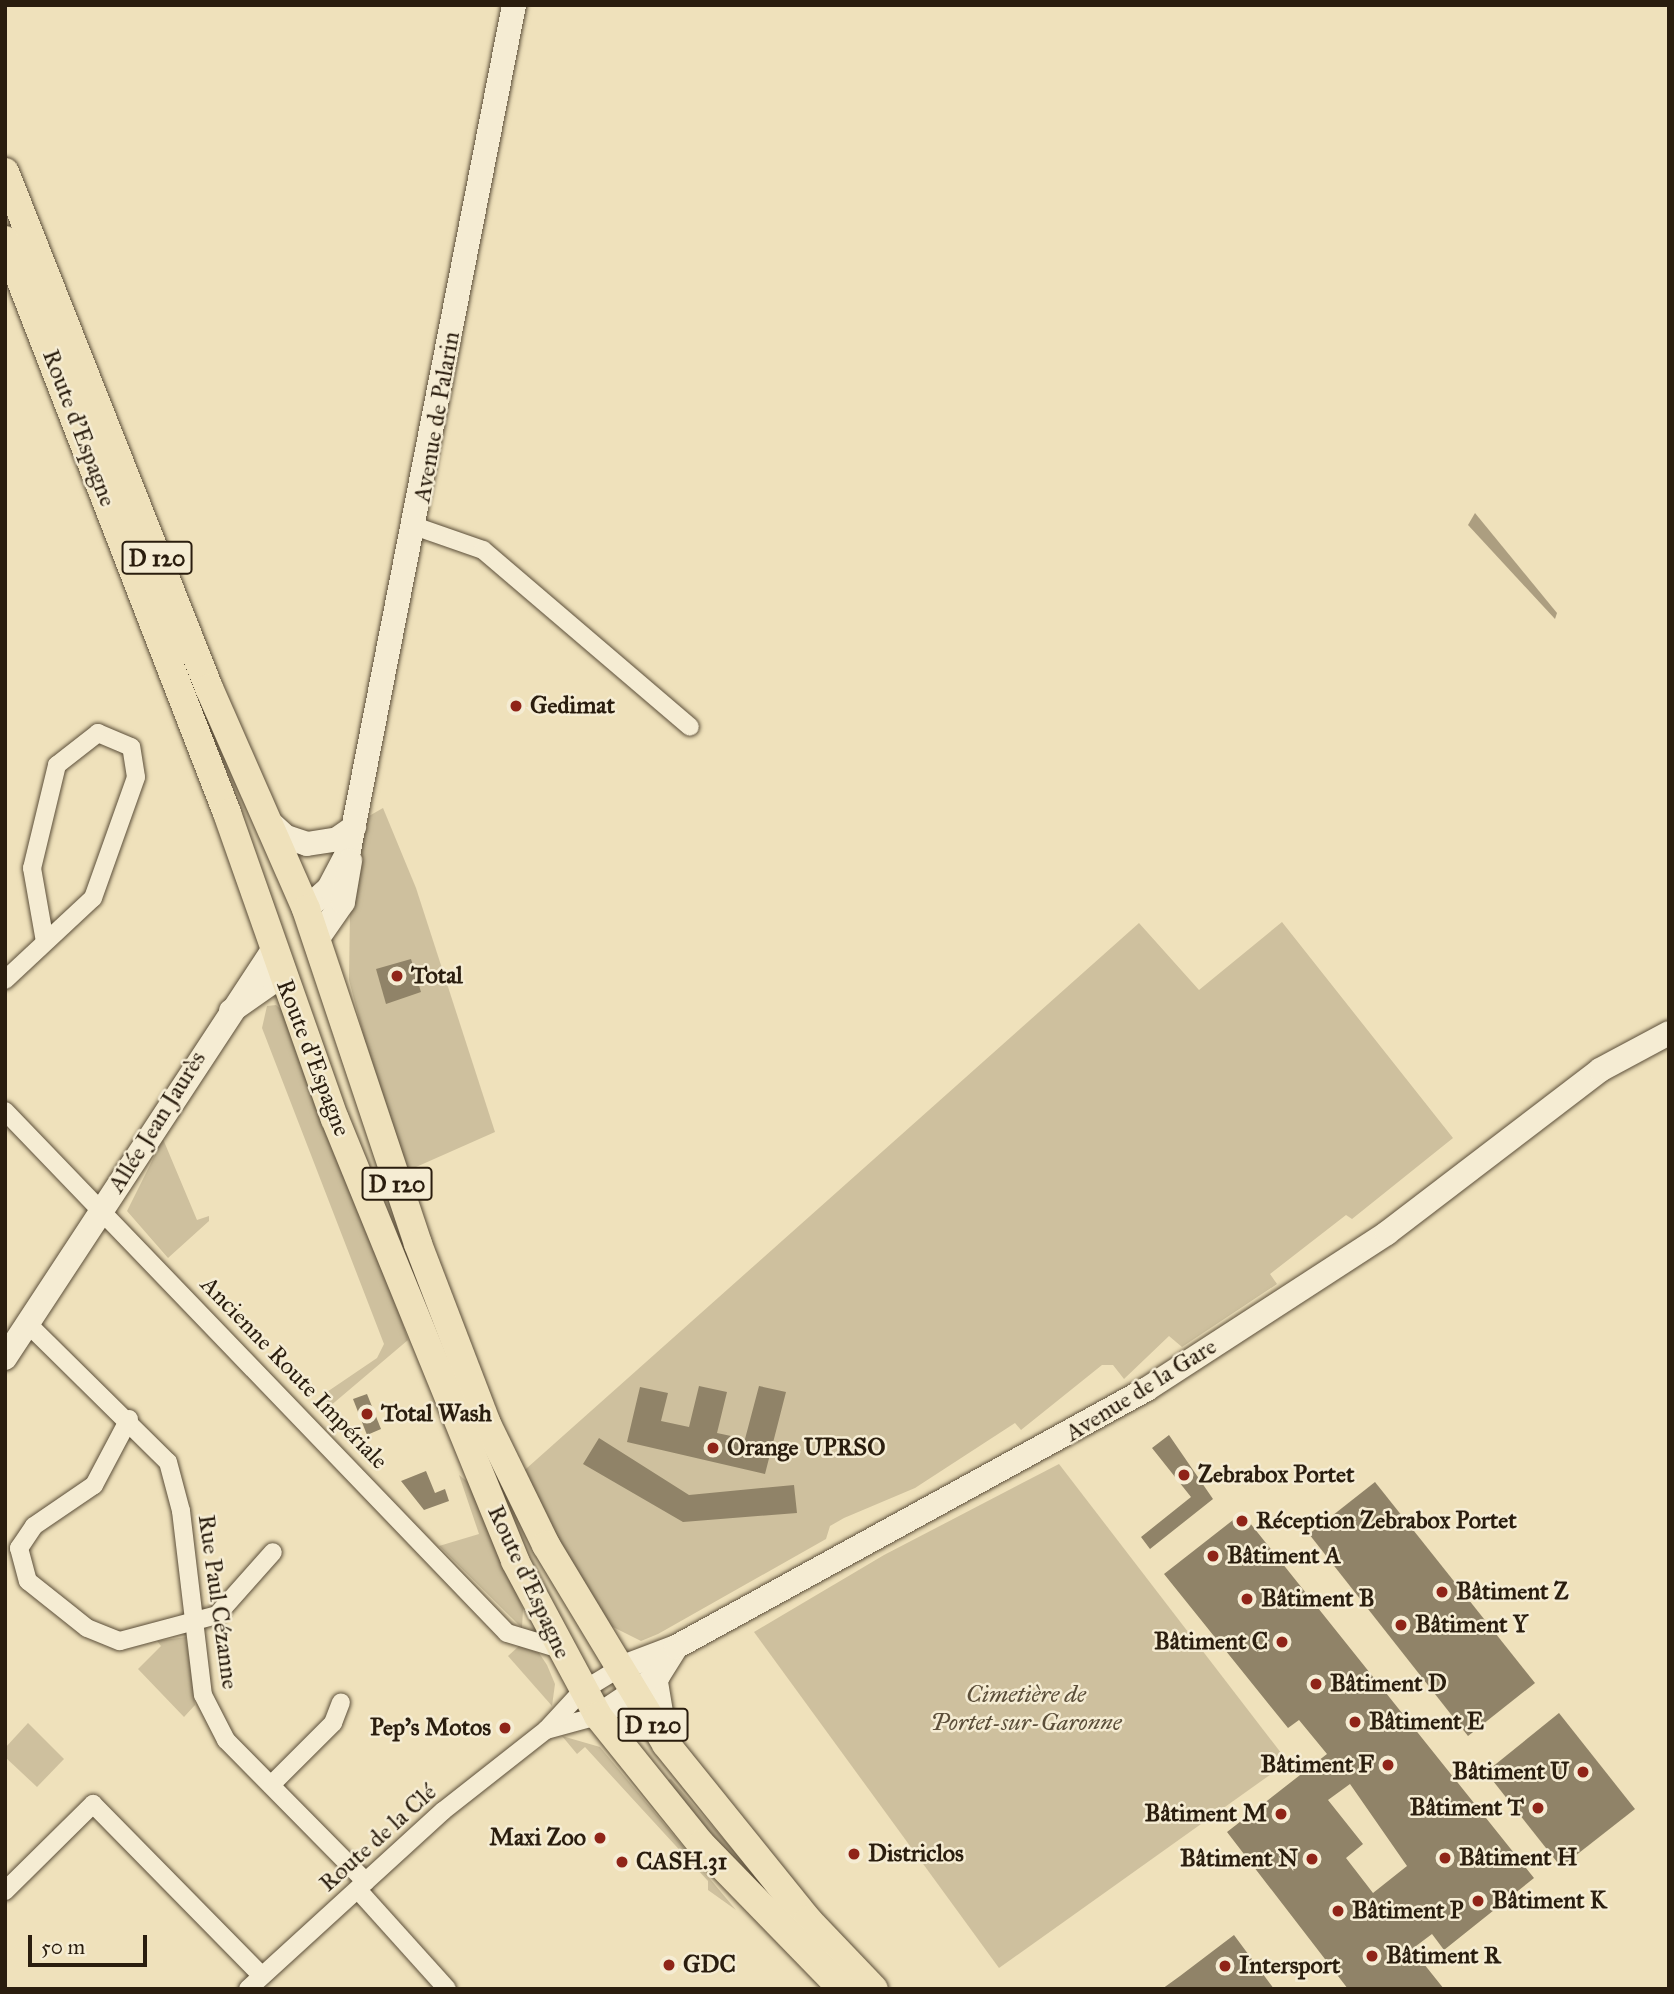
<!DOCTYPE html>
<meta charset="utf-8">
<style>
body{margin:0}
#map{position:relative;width:1674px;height:1994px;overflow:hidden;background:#efe1bb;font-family:"IM FELL Great Primer",serif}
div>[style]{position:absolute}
.green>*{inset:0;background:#cec09e}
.water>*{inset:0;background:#ac9e80}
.building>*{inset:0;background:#908368}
.roads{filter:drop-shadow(0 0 2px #5b4e39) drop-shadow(0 0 2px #5b4e39)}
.street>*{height:18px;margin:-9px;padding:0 9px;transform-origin:9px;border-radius:9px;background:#f5ecd3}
.secondary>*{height:24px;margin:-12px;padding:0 12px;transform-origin:12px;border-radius:12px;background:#f5ecd3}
.primary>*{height:28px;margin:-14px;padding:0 14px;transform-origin:14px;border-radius:14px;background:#efe1bb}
.dots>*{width:19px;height:19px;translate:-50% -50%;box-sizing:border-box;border:4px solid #f5ecd3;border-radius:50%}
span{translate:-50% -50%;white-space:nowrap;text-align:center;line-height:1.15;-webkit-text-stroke:5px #f5ecd3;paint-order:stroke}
.shield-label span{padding:2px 5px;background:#f5ecd3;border:2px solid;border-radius:5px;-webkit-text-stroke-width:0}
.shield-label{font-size:23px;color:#2a1d0e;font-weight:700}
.street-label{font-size:24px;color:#2a1d0e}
.poi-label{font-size:24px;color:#2a1d0e;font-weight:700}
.left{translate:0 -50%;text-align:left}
.right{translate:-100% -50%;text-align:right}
.park-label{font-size:24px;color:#5b4e39;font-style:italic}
.frame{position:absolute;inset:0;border:7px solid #2a1d0e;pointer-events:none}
.scale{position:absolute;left:28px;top:1935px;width:119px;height:32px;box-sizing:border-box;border:4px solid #2a1d0e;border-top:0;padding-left:9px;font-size:21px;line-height:24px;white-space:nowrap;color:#2a1d0e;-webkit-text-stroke:5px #f5ecd3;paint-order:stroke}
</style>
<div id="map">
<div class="green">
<div style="clip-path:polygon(383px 808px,416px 888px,495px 1132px,407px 1171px,383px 1110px,349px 980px,350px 909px,363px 837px,369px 816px)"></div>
<div style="clip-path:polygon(1282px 922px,1453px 1138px,1352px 1219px,1346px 1215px,1270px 1274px,1277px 1284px,1182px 1347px,1169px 1336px,1124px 1379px,1113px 1365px,1102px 1365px,1021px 1430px,1015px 1423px,915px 1488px,844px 1518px,830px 1526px,826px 1539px,658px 1634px,641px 1641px,613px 1627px,605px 1632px,518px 1476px,1139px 923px,1199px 990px)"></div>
<div style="clip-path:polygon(276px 1005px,285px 1013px,356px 1181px,408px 1340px,329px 1407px,321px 1396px,377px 1358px,384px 1344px,262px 1028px,267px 1006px)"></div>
<div style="clip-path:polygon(163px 1139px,197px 1220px,209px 1216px,209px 1221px,168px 1258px,127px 1211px)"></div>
<div style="clip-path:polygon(1059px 1464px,1288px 1762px,999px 1968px,754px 1632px,884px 1555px)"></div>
<div style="clip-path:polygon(459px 1475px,473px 1486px,523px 1609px,522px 1628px,439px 1546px,479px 1534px)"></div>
<div style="clip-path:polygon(186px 1637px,195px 1705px,184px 1717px,138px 1669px,161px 1646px,157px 1641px)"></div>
<div style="clip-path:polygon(519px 1646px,539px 1653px,547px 1665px,555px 1684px,552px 1706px,508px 1656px)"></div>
<div style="clip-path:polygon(28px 1723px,64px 1759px,37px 1787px,5px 1757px,5px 1748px)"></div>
<div style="clip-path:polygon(562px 1736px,600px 1747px,736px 1910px,708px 1890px,708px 1881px,585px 1747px,577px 1754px)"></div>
<div style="clip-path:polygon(671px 1779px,789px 1914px,784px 1919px,664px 1781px)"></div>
</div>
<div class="water">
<div style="clip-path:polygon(1475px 513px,1557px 613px,1555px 619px,1468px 525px)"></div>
</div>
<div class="building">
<div style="clip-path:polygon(411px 959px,421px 992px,386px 1004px,376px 969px)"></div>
<div style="clip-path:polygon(699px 1386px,727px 1392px,717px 1433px,745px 1439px,759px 1386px,786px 1392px,765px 1474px,627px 1442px,640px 1387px,668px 1393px,661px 1421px,689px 1427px)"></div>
<div style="clip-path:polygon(367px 1394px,381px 1429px,367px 1435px,353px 1399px)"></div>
<div style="clip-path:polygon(1169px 1435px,1213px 1499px,1150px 1549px,1141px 1537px,1191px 1497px,1152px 1448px)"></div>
<div style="clip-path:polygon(599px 1438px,689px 1495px,794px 1485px,797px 1513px,683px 1522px,583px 1464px)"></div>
<div style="clip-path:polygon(426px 1471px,435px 1493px,445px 1489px,449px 1501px,424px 1510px,401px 1481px)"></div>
<div style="clip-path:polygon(1375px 1482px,1535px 1683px,1468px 1736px,1309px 1534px)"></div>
<div style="clip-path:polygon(evenodd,1242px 1513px,1534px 1878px,1444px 1950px,1432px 1934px,1412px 1949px,1444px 1989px,1348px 1989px,1227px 1832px,1327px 1754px,1299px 1720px,1288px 1728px,1164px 1574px,1242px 1513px,1350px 1784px,1407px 1866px,1373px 1893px,1346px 1858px,1363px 1844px,1328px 1800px,1350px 1784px)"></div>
<div style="clip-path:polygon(1559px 1713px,1635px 1809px,1561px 1867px,1486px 1772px)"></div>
<div style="clip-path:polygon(1234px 1935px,1274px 1989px,1162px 1989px,1180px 1976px)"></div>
</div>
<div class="roads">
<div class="street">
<div style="left:417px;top:527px;width:70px;rotate:19.2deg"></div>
<div style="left:483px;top:550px;width:272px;rotate:40.5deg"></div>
<div style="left:5px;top:980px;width:120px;rotate:-43deg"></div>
<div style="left:93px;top:898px;width:128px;rotate:-70.4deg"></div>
<div style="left:136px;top:777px;width:30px;rotate:-99deg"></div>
<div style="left:131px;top:747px;width:36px;rotate:-157deg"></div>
<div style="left:98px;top:733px;width:52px;rotate:142deg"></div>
<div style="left:57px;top:765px;width:106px;rotate:103.6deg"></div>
<div style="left:32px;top:868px;width:75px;rotate:80deg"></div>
<div style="left:5px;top:1111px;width:724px;rotate:46.12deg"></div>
<div style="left:507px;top:1633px;width:52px;rotate:16.7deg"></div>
<div style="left:31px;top:1327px;width:192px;rotate:44.6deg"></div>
<div style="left:168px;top:1462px;width:51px;rotate:75.1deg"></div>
<div style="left:181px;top:1511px;width:185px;rotate:83.2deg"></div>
<div style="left:203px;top:1695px;width:51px;rotate:62.9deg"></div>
<div style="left:226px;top:1740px;width:199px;rotate:45.4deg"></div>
<div style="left:129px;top:1419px;width:75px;rotate:117.9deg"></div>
<div style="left:94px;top:1485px;width:73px;rotate:145.7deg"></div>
<div style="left:34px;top:1526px;width:27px;rotate:124deg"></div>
<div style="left:19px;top:1548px;width:34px;rotate:75deg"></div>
<div style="left:28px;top:1581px;width:75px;rotate:38.5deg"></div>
<div style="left:87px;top:1628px;width:35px;rotate:22deg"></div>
<div style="left:120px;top:1641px;width:100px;rotate:-15deg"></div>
<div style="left:217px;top:1615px;width:84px;rotate:-48.4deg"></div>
<div style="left:658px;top:1676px;width:55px;rotate:80.5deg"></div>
<div style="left:546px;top:1730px;width:54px;rotate:-15.1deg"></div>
<div style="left:271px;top:1785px;width:88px;rotate:-45deg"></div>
<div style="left:333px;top:1723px;width:22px;rotate:-69deg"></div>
<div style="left:358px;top:1890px;width:133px;rotate:48deg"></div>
<div style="left:5px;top:1891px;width:124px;rotate:-44.7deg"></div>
<div style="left:93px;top:1804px;width:241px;rotate:45.5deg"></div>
<div style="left:248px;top:1989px;width:264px;rotate:-42.4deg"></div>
<div style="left:443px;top:1811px;width:131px;rotate:-38.2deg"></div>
<div style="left:546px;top:1730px;width:53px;rotate:-47.3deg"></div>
<div style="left:582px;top:1691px;width:42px;rotate:-31.4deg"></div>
</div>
<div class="secondary">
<div style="left:266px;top:819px;width:27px;rotate:42deg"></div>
<div style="left:286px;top:837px;width:22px;rotate:18deg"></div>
<div style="left:307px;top:844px;width:30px;rotate:-9deg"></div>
<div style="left:337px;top:839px;width:21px;rotate:-35deg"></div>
<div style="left:306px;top:909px;width:31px;rotate:-42deg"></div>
<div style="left:329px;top:888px;width:43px;rotate:-62.2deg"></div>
<div style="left:349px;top:850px;width:861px;rotate:-78.95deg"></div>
<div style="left:316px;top:941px;width:47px;rotate:-55.3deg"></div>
<div style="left:343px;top:902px;width:42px;rotate:-80.3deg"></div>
<div style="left:231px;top:1011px;width:61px;rotate:-35deg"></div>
<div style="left:5px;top:1358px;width:488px;rotate:-56.7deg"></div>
<div style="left:618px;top:1669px;width:62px;rotate:-20.8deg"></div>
<div style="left:598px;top:1716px;width:72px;rotate:-33.7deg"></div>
<div style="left:658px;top:1676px;width:34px;rotate:-58deg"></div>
<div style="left:676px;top:1647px;width:537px;rotate:-28.71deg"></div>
<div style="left:1147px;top:1389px;width:286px;rotate:-33deg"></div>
<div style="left:1387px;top:1233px;width:268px;rotate:-37.4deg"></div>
<div style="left:1600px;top:1070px;width:78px;rotate:-28.2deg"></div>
</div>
<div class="primary">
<div style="left:5px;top:172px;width:555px;rotate:68.43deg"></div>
<div style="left:209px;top:688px;width:241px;rotate:66.3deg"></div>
<div style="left:306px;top:909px;width:353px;rotate:71.5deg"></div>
<div style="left:418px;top:1244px;width:193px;rotate:69deg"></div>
<div style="left:487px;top:1424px;width:135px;rotate:64deg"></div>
<div style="left:546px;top:1545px;width:232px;rotate:58.9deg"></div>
<div style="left:666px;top:1744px;width:226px;rotate:51.1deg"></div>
<div style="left:808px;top:1920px;width:95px;rotate:46.3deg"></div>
<div style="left:5px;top:240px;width:615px;rotate:68.82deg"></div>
<div style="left:227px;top:813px;width:324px;rotate:70.6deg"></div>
<div style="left:335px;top:1119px;width:477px;rotate:67.8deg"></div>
<div style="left:515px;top:1561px;width:176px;rotate:61.8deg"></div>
<div style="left:598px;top:1716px;width:164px;rotate:51.2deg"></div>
<div style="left:701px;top:1844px;width:202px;rotate:45.8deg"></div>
</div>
</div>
<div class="dots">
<div style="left:516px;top:706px;background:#8f2418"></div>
<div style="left:397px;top:976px;background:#8f2418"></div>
<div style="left:367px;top:1414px;background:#8f2418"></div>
<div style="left:713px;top:1448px;background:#8f2418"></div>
<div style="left:1184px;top:1475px;background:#8f2418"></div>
<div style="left:1242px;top:1521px;background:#8f2418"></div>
<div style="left:1213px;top:1556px;background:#8f2418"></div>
<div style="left:1442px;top:1592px;background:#8f2418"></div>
<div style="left:1247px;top:1599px;background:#8f2418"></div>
<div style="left:1401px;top:1625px;background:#8f2418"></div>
<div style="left:1282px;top:1642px;background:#8f2418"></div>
<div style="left:1316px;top:1684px;background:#8f2418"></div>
<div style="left:1355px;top:1722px;background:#8f2418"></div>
<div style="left:505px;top:1728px;background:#8f2418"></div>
<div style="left:1388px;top:1765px;background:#8f2418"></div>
<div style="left:1583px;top:1772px;background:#8f2418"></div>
<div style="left:1538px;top:1808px;background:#8f2418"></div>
<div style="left:1281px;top:1814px;background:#8f2418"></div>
<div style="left:600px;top:1838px;background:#8f2418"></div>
<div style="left:854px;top:1854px;background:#8f2418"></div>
<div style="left:1445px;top:1858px;background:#8f2418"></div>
<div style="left:1312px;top:1859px;background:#8f2418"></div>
<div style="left:622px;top:1862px;background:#8f2418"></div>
<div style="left:1478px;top:1901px;background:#8f2418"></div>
<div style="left:1338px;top:1911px;background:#8f2418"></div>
<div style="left:1372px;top:1956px;background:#8f2418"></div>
<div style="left:669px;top:1965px;background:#8f2418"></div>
<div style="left:1225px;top:1966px;background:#8f2418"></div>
</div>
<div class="shield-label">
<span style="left:157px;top:558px">D 120</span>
<span style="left:397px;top:1184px">D 120</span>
<span style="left:653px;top:1725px">D 120</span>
</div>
<div class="street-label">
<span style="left:437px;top:417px;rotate:-80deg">Avenue de Palarin</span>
<span style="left:79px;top:428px;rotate:69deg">Route d'Espagne</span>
<span style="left:313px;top:1058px;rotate:69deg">Route d'Espagne</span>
<span style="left:157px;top:1122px;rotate:-58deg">Allée Jean Jaurès</span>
<span style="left:294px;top:1373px;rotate:46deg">Ancienne Route Impériale</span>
<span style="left:1141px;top:1390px;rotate:-32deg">Avenue de la Gare</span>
<span style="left:529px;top:1582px;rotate:65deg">Route d'Espagne</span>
<span style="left:218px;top:1602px;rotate:82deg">Rue Paul Cézanne</span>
<span style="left:378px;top:1838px;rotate:-42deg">Route de la Clé</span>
</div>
<div class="poi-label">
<span class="left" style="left:530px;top:706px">Gedimat</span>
<span class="left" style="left:411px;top:976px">Total</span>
<span class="left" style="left:381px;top:1414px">Total Wash</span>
<span class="left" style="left:727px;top:1448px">Orange UPRSO</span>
<span class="left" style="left:1198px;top:1475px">Zebrabox Portet</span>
<span class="left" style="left:1256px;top:1521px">Réception Zebrabox Portet</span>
<span class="left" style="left:1227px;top:1556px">Bâtiment A</span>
<span class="left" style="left:1456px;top:1592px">Bâtiment Z</span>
<span class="left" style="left:1261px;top:1599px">Bâtiment B</span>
<span class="left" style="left:1415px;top:1625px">Bâtiment Y</span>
<span class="right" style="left:1268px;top:1642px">Bâtiment C</span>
<span class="left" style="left:1330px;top:1684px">Bâtiment D</span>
<span class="left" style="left:1369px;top:1722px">Bâtiment E</span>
<span class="right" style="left:491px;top:1728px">Pep's Motos</span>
<span class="right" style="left:1374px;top:1765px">Bâtiment F</span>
<span class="right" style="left:1569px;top:1772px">Bâtiment U</span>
<span class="right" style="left:1524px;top:1808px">Bâtiment T</span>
<span class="right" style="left:1267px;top:1814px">Bâtiment M</span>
<span class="right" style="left:586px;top:1838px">Maxi Zoo</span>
<span class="left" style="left:868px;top:1854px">Districlos</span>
<span class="left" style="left:1459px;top:1858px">Bâtiment H</span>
<span class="right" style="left:1298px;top:1859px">Bâtiment N</span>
<span class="left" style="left:636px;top:1862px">CASH.31</span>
<span class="left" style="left:1492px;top:1901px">Bâtiment K</span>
<span class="left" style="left:1352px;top:1911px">Bâtiment P</span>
<span class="left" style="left:1386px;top:1956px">Bâtiment R</span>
<span class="left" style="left:683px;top:1965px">GDC</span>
<span class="left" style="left:1239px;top:1966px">Intersport</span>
</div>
<div class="park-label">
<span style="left:1026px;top:1709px">Cimetière de<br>Portet-sur-Garonne</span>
</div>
<div class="frame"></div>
<div class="scale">50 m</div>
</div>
